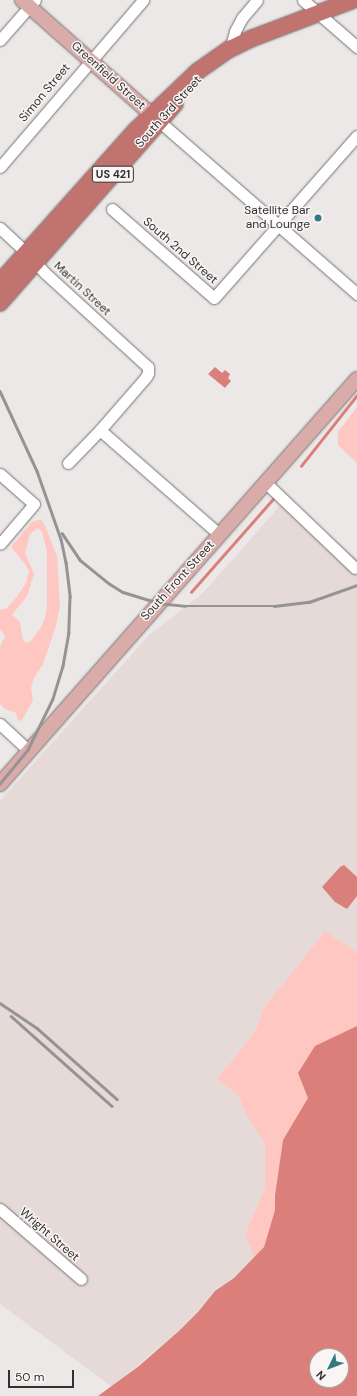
<!DOCTYPE html>
<style>
body{margin:0}
#map{position:relative;width:357px;height:1396px;overflow:hidden;background:#ece8e7;font-family:"DM Sans",sans-serif}
div>[style]{position:absolute}
.built>*{inset:0;background:#e6dad9}
.green>*{inset:0;background:#ffc7c2}
.water>*{inset:0;background:#db7f7b}
.stream>*{height:2.5px;margin:-1.25px;padding:0 1.25px;transform-origin:1.25px;border-radius:1.25px;background:#db7f7b}
.roads{filter:drop-shadow(0 0 1px #757171) drop-shadow(0 0 1px #757171)}
.minor>*{height:11px;margin:-5.5px;padding:0 5.5px;transform-origin:5.5px;border-radius:5.5px;background:#fff}
.major>*{height:14px;margin:-7px;padding:0 7px;transform-origin:7px;border-radius:7px;background:#d9aba9}
.highway>*{height:16px;margin:-8px;padding:0 8px;transform-origin:8px;border-radius:8px;background:#c0736f}
.rail>*{height:2.5px;margin:-1.25px;padding:0 1.25px;transform-origin:1.25px;border-radius:1.25px;background:#969393}
.dots>*{width:11px;height:11px;translate:-50% -50%;box-sizing:border-box;border:2px solid #f9f5f5;border-radius:50%}
span{translate:-50% -50%;white-space:nowrap;text-align:center;line-height:1.15;-webkit-text-stroke:3px #f9f5f5;paint-order:stroke}
.shield-label span{padding:1px 3px;background:#f9f5f5;border:1px solid;border-radius:3px;-webkit-text-stroke-width:0}
.shield-label{font-size:11px;color:#323030;font-weight:700}
.street-label{font-size:12px;color:#323030}
.poi-label{font-size:12px;color:#323030}
.right{translate:-100% -50%;text-align:right}
.north{position:absolute;left:309px;top:1348px;width:40px;height:40px;box-sizing:border-box;background:#f9f5f5;border:1px solid #a9a6a6;border-radius:50%;rotate:227deg;font-size:11px;font-weight:700;line-height:16px;text-align:center;color:#323030}
.north::after{content:'';display:block;margin:auto;width:14px;height:18px;background:#317a80;clip-path:polygon(50% 0,100% 100%,50% 72%,0 100%)}
.scale{position:absolute;left:8px;top:1370px;width:66px;height:18px;box-sizing:border-box;border:2px solid #323030;border-top:0;padding-left:5px;font-size:12px;line-height:14px;white-space:nowrap;color:#323030;-webkit-text-stroke:3px #f9f5f5;paint-order:stroke}
</style>
<div id="map">
<div class="built">
<div style="clip-path:polygon(286px 499px,357px 559px,357px 952px,325px 931px,263px 1009px,256px 1030px,217px 1079px,239px 1096px,245px 1113px,265px 1143px,265px 1188px,245px 1234px,254px 1258px,234px 1278px,215px 1291px,198px 1312px,180px 1330px,112px 1387px,0 1304px,0 801px,149px 635px,202px 594px)"></div>
</div>
<div class="green">
<div style="clip-path:polygon(357px 407px,357px 463px,338px 445px,338px 432px)"></div>
<div style="clip-path:polygon(evenodd,41px 519px,45px 526px,57px 556px,60px 606px,56px 626px,43px 664px,34px 678px,31px 688px,33px 700px,22px 720px,18px 721px,16px 713px,5px 709px,0 704px,0 647px,5px 636px,0 629px,0 610px,7px 608px,16px 598px,26px 583px,29px 571px,25px 564px,11px 547px,32px 522px,41px 519px,38px 528px,42px 532px,47px 551px,47px 607px,45px 618px,41px 627px,31px 641px,26px 643px,23px 640px,20px 622px,12px 615px,27px 596px,34px 574px,25px 553px,30px 534px,38px 528px)"></div>
<div style="clip-path:polygon(325px 931px,357px 952px,357px 1026px,352px 1029px,283px 1140px,275px 1195px,275px 1210px,264px 1247px,254px 1258px,245px 1234px,265px 1188px,265px 1143px,245px 1113px,239px 1096px,217px 1079px,256px 1030px,263px 1009px)"></div>
</div>
<div class="water">
<div style="clip-path:polygon(215px 367px,222px 373px,225px 370px,230px 374px,228px 378px,231px 381px,225px 388px,208px 374px)"></div>
<div style="clip-path:polygon(344px 865px,357px 877px,357px 896px,347px 909px,335px 902px,322px 887px,340px 867px)"></div>
<div style="clip-path:polygon(evenodd,357px 1026px,357px 1396px,98px 1396px,139px 1366px,180px 1330px,198px 1312px,215px 1291px,234px 1278px,264px 1247px,275px 1210px,275px 1195px,283px 1140px,308px 1098px,298px 1073px,315px 1046px,357px 1026px,317px 1356px,341px 1356px,341px 1380px,317px 1380px,317px 1356px)"></div>
</div>
<div class="stream">
<div style="left:301px;top:466px;width:90px;rotate:-51.7deg"></div>
<div style="left:191px;top:592px;width:125px;rotate:-48.6deg"></div>
</div>
<div class="roads">
<div class="minor">
<div style="left:303px;top:0;width:72px;rotate:41deg"></div>
<div style="left:0;top:40px;width:53px;rotate:-48.8deg"></div>
<div style="left:230px;top:49px;width:19px;rotate:-74deg"></div>
<div style="left:235px;top:31px;width:15px;rotate:-62deg"></div>
<div style="left:242px;top:18px;width:23px;rotate:-50deg"></div>
<div style="left:160px;top:122px;width:262px;rotate:41.1deg"></div>
<div style="left:0;top:167px;width:220px;rotate:-49.4deg"></div>
<div style="left:112px;top:209px;width:135px;rotate:41.1deg"></div>
<div style="left:214px;top:298px;width:216px;rotate:-48.6deg"></div>
<div style="left:0;top:228px;width:37px;rotate:43deg"></div>
<div style="left:27px;top:253px;width:27px;rotate:48deg"></div>
<div style="left:45px;top:273px;width:139px;rotate:42.4deg"></div>
<div style="left:148px;top:367px;width:6px;rotate:90deg"></div>
<div style="left:148px;top:373px;width:4px;rotate:117deg"></div>
<div style="left:146px;top:377px;width:70px;rotate:131deg"></div>
<div style="left:100px;top:430px;width:46px;rotate:134.1deg"></div>
<div style="left:100px;top:430px;width:159px;rotate:41.2deg"></div>
<div style="left:0;top:474px;width:45px;rotate:41.4deg"></div>
<div style="left:34px;top:504px;width:52px;rotate:130.4deg"></div>
<div style="left:266px;top:483px;width:123px;rotate:43.7deg"></div>
<div style="left:0;top:724px;width:40px;rotate:43deg"></div>
<div style="left:0;top:1209px;width:107px;rotate:40.8deg"></div>
</div>
<div class="major">
<div style="left:22px;top:0;width:184px;rotate:41.5deg"></div>
<div style="left:0;top:784px;width:540px;rotate:-48.6deg"></div>
</div>
<div class="highway">
<div style="left:0;top:282px;width:205px;rotate:-48.2deg"></div>
<div style="left:137px;top:129px;width:84px;rotate:-43.6deg"></div>
<div style="left:198px;top:71px;width:39px;rotate:-35deg"></div>
<div style="left:230px;top:49px;width:25px;rotate:-26deg"></div>
<div style="left:253px;top:38px;width:107px;rotate:-20.8deg"></div>
<div style="left:0;top:303px;width:265px;rotate:-48.7deg"></div>
</div>
</div>
<div class="rail">
<div style="left:0;top:391px;width:88px;rotate:65.2deg"></div>
<div style="left:37px;top:471px;width:72px;rotate:70.6deg"></div>
<div style="left:61px;top:539px;width:24px;rotate:78deg"></div>
<div style="left:66px;top:562px;width:35px;rotate:83deg"></div>
<div style="left:70px;top:597px;width:35px;rotate:92deg"></div>
<div style="left:69px;top:632px;width:35px;rotate:100deg"></div>
<div style="left:63px;top:666px;width:34px;rotate:107deg"></div>
<div style="left:53px;top:699px;width:57px;rotate:116.1deg"></div>
<div style="left:28px;top:750px;width:44px;rotate:129.5deg"></div>
<div style="left:62px;top:533px;width:32px;rotate:56deg"></div>
<div style="left:80px;top:560px;width:38px;rotate:39deg"></div>
<div style="left:110px;top:584px;width:15px;rotate:32deg"></div>
<div style="left:123px;top:592px;width:37px;rotate:17deg"></div>
<div style="left:158px;top:603px;width:27px;rotate:6deg"></div>
<div style="left:185px;top:606px;width:89px"></div>
<div style="left:274px;top:606px;width:35px;rotate:-7deg"></div>
<div style="left:309px;top:602px;width:51px;rotate:-19.5deg"></div>
<div style="left:0;top:1003px;width:45px;rotate:34deg"></div>
<div style="left:37px;top:1028px;width:107px;rotate:41.6deg"></div>
<div style="left:11px;top:1016px;width:135px;rotate:41.7deg"></div>
</div>
<div class="dots">
<div style="left:318px;top:218px;background:#317a80"></div>
</div>
<div class="shield-label">
<span style="left:113px;top:174px">US 421</span>
</div>
<div class="street-label">
<span style="left:108px;top:76px;rotate:42deg">Greenfield Street</span>
<span style="left:45px;top:93px;rotate:-50deg">Simon Street</span>
<span style="left:169px;top:112px;rotate:-48deg">South 3rd Street</span>
<span style="left:180px;top:251px;rotate:41deg">South 2nd Street</span>
<span style="left:82px;top:289px;rotate:43deg">Martin Street</span>
<span style="left:178px;top:581px;rotate:-48deg">South Front Street</span>
<span style="left:49px;top:1235px;rotate:41deg">Wright Street</span>
</div>
<div class="poi-label">
<span class="right" style="left:310px;top:218px">Satellite Bar<br>and Lounge</span>
</div>
<div class="north">N</div>
<div class="scale">50 m</div>
</div>
